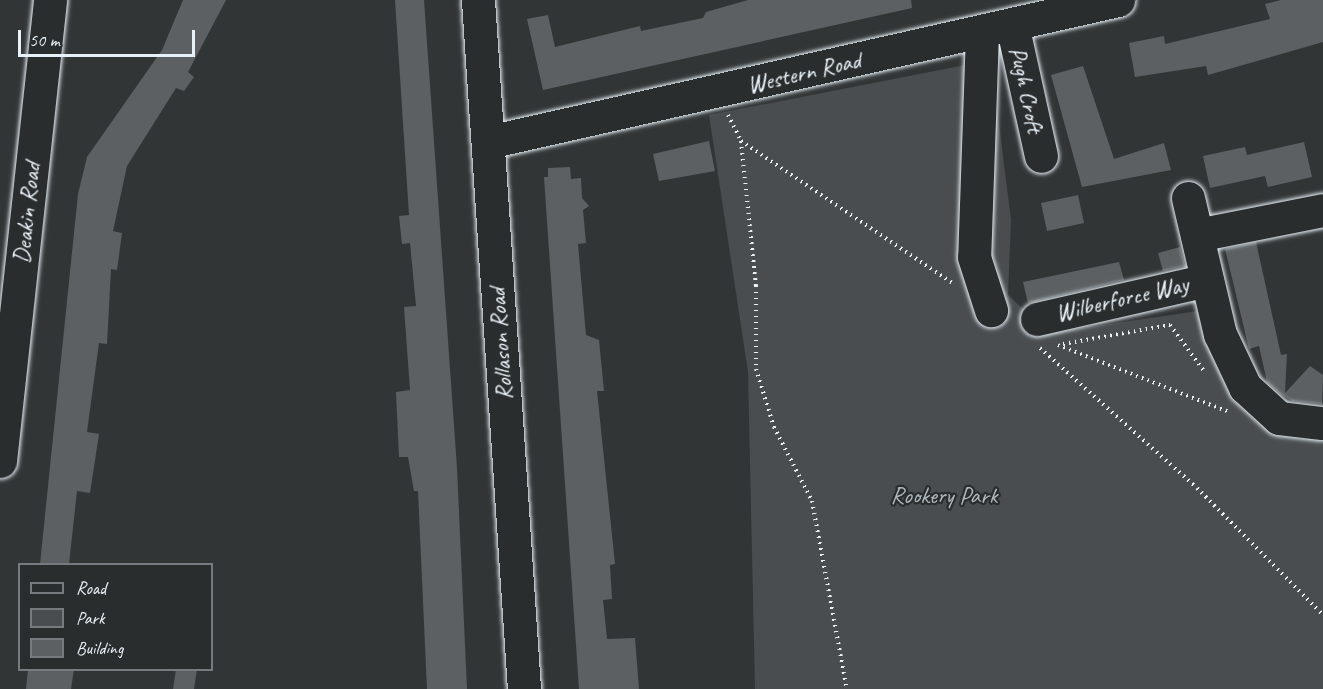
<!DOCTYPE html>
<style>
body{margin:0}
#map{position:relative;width:1323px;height:689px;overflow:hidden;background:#323536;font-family:Caveat,sans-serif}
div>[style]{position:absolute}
.green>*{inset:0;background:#494d4f}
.building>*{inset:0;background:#5c6063}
.path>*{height:4px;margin-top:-2px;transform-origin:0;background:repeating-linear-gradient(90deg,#e8f1f8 0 1.5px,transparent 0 6px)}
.roads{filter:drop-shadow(0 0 2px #e8f1f8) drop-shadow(0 0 2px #e8f1f8)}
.minor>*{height:33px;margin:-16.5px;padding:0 16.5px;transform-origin:16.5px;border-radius:16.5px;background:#2a2d2e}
span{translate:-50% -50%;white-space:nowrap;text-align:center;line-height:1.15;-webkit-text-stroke:4.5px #2a2d2e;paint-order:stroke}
.street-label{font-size:24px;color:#e8f1f8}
.park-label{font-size:24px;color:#b0b8bd}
.legend{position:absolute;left:18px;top:563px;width:195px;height:108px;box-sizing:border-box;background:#2a2d2e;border:2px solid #767b7f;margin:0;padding:8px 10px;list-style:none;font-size:18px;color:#e8f1f8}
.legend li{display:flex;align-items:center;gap:12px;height:30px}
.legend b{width:30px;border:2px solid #767b7f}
.scale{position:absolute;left:18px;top:30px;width:177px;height:27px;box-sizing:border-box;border:3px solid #e8f1f8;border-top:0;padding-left:8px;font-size:18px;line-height:21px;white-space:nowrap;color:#e8f1f8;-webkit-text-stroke:4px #2a2d2e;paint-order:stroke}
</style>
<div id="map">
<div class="green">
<div style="clip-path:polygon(991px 60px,1011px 220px,1008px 295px,1049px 333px,1205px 310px,1270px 422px,1299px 439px,1323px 437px,1323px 689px,755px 689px,748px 372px,709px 115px)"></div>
</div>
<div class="building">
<div style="clip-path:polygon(183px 0,226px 0,188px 72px,194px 77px,184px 91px,176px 88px,127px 166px,113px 231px,122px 233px,117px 270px,111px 269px,107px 344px,99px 343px,87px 432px,99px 434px,90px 493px,77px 491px,69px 564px,40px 564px,78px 194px,87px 157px,162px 50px)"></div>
<div style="clip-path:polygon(395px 0,424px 0,457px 468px,467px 689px,427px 689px,418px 491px,414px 491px,408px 457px,399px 457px,396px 392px,410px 390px,404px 307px,416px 306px,410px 243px,402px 244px,399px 216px,409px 215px)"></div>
<div style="clip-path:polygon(748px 0,911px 0,912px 8px,543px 90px,527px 19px,548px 15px,555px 47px,640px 26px,641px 31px,703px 18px,706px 12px)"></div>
<div style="clip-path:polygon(1281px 0,1323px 0,1323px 42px,1208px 75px,1206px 66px,1135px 77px,1129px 43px,1164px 36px,1165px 44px,1270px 19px,1265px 4px)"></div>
<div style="clip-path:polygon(1083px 66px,1114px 159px,1164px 143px,1171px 170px,1082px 187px,1051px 75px)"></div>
<div style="clip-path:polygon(709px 141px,715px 171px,659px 181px,653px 154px)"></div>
<div style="clip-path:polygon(1304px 142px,1312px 177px,1268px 187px,1265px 176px,1210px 188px,1203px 156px,1245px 147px,1247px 155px)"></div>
<div style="clip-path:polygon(570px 167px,571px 179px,581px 178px,582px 198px,589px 206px,583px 210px,586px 243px,578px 244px,586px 335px,599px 340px,604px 391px,597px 391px,615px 564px,610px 565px,612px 599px,603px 600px,607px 639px,635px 638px,639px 689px,579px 689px,544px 177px,548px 177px,548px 168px)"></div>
<div style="clip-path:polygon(1078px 195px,1084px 223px,1047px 231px,1041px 203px)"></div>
<div style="clip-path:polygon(1256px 242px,1281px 355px,1287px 354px,1285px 393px,1310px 366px,1323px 375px,1322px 404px,1292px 401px,1279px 393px,1267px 382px,1259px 346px,1249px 349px,1225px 249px)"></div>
<div style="clip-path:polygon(1180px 247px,1185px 266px,1163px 271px,1158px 253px)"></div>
<div style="clip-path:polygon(1119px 262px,1124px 280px,1028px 303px,1023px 282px)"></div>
<div style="clip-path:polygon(28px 669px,74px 669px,71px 689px,26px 689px)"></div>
<div style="clip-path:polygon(176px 669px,197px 669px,194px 689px,173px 689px)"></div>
</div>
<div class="path">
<div style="left:728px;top:115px;width:29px;rotate:63deg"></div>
<div style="left:741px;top:141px;width:254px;rotate:33.9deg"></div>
<div style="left:741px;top:141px;width:146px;rotate:84.1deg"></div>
<div style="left:756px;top:286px;width:83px;rotate:90deg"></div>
<div style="left:756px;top:369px;width:61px;rotate:72.8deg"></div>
<div style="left:774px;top:427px;width:83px;rotate:62.8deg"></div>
<div style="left:812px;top:501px;width:191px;rotate:79.5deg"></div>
<div style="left:1063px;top:344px;width:109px;rotate:-10.1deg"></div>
<div style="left:1170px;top:325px;width:57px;rotate:53.5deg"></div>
<div style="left:1058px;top:345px;width:184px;rotate:21.4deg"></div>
<div style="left:1040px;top:348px;width:210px;rotate:41.7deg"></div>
<div style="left:1197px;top:488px;width:179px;rotate:45.2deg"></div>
</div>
<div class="roads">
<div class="minor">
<div style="left:478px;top:0;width:691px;rotate:86.18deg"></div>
<div style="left:1012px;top:24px;width:135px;rotate:77.6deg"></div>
<div style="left:982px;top:33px;width:224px;rotate:92deg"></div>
<div style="left:974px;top:257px;width:56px;rotate:72.2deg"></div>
<div style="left:488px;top:142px;width:646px;rotate:-12.7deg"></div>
<div style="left:1188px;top:198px;width:140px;rotate:76.8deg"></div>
<div style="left:1220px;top:334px;width:59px;rotate:64.7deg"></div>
<div style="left:1245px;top:387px;width:46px;rotate:42.4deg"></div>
<div style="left:1279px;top:418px;width:41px;rotate:7deg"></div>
<div style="left:1197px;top:235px;width:128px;rotate:-11.2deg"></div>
<div style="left:1037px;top:319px;width:174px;rotate:-12.9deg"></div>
<div style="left:0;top:461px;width:464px;rotate:-83.8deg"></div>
</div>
</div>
<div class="street-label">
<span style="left:804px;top:73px;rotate:-13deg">Western Road</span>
<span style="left:1026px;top:90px;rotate:78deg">Pugh Croft</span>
<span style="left:27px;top:213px;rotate:-84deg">Deakin Road</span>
<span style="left:1122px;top:299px;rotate:-13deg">Wilberforce Way</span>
<span style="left:501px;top:344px;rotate:-94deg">Rollason Road</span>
</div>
<div class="park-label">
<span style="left:944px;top:496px">Rookery Park</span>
</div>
<ul class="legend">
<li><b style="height:8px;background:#2a2d2e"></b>Road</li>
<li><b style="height:16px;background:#494d4f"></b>Park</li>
<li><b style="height:16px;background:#5c6063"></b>Building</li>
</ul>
<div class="scale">50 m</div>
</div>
